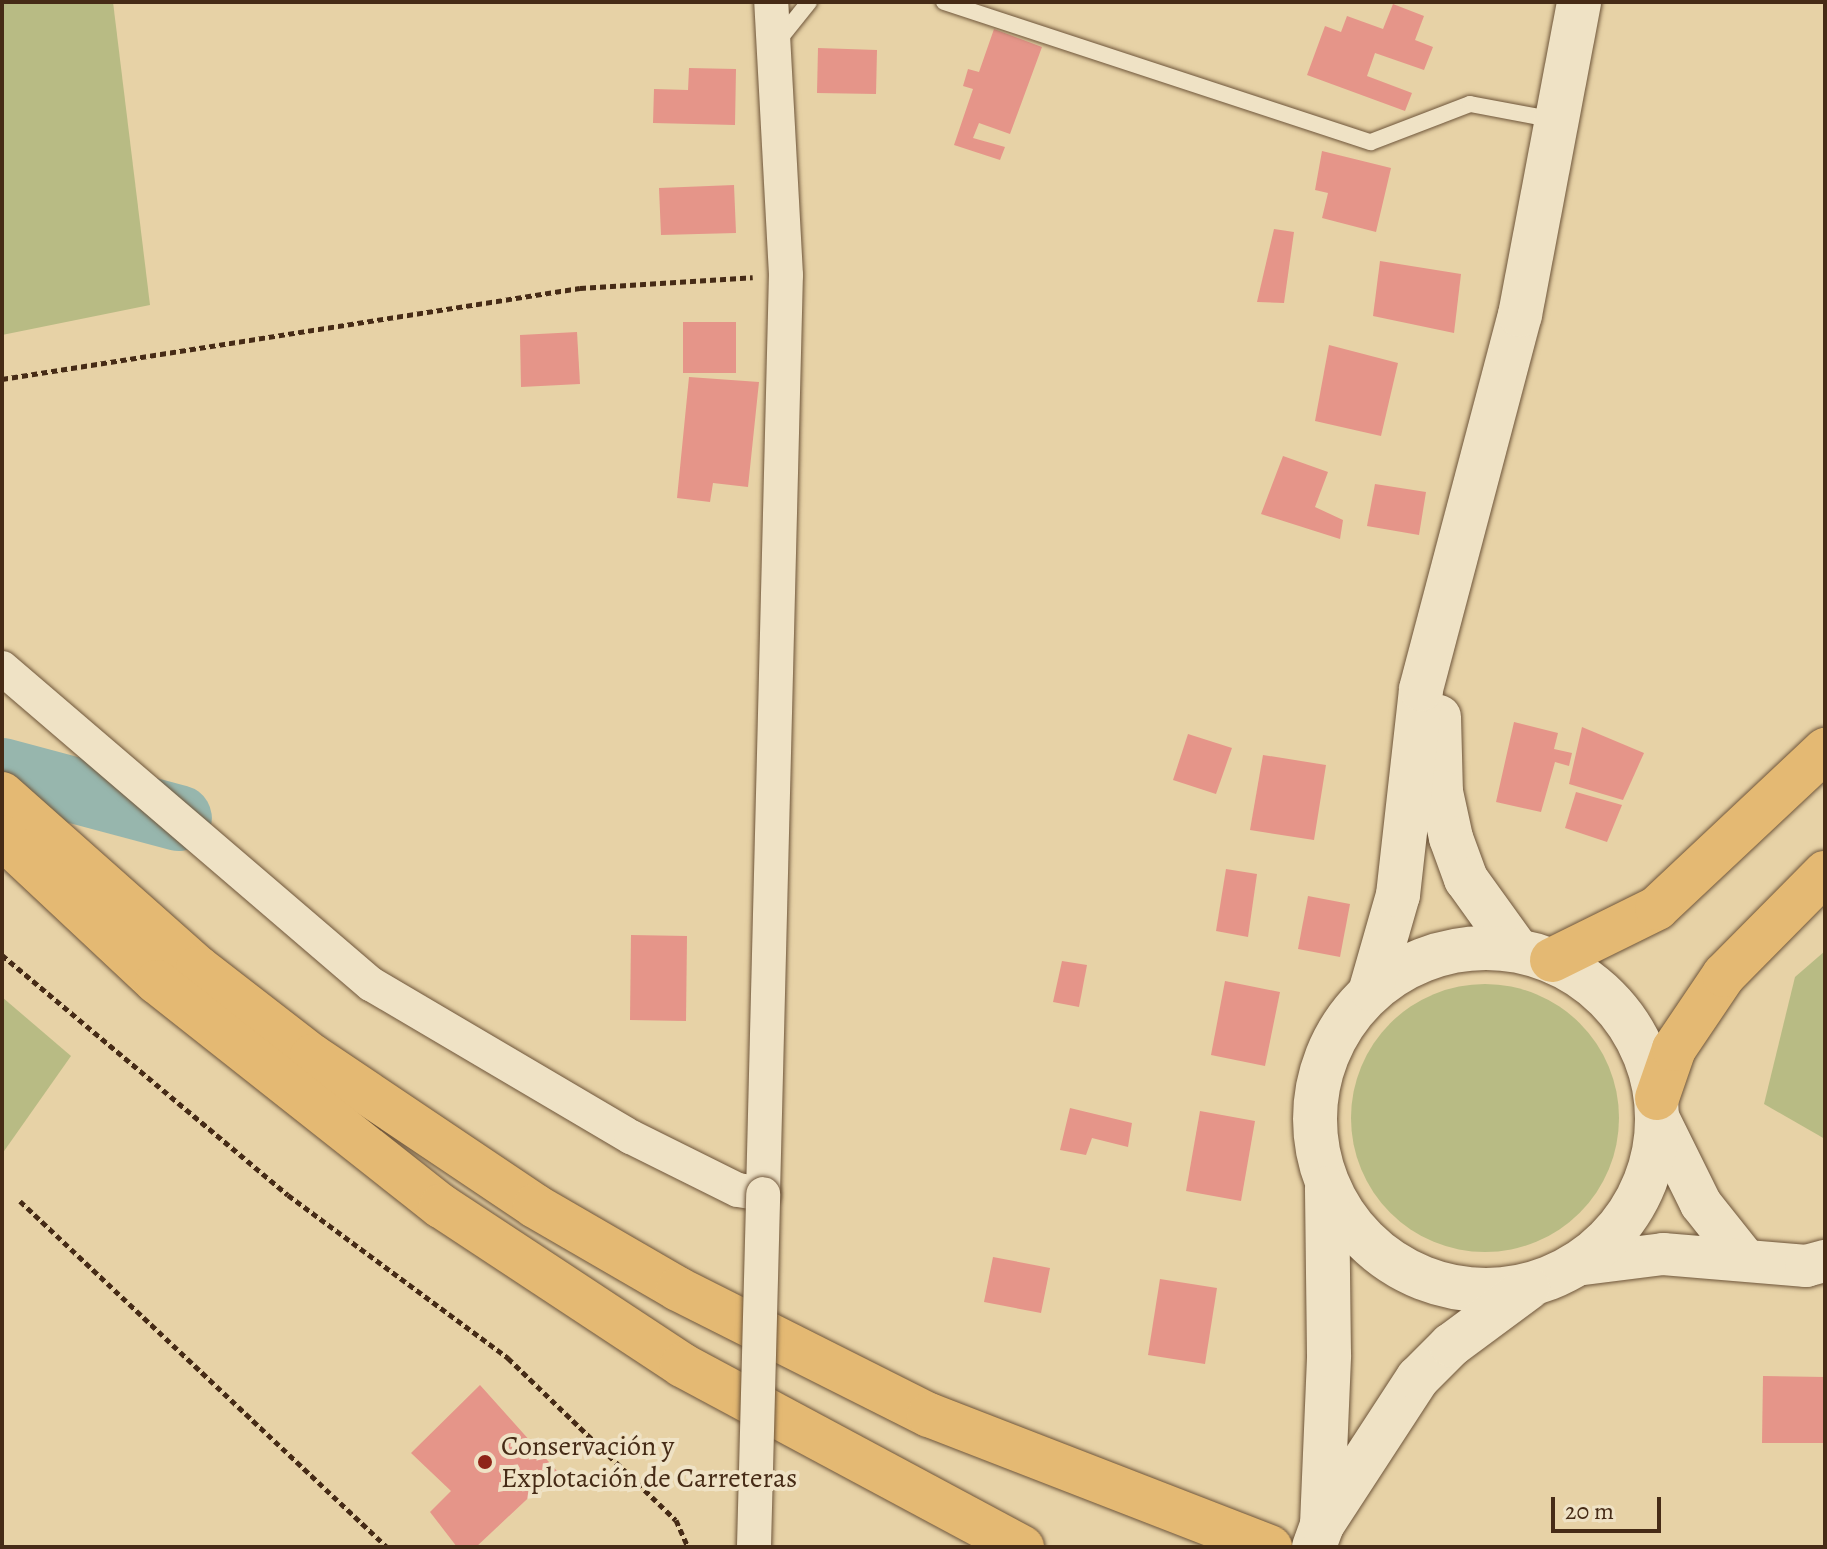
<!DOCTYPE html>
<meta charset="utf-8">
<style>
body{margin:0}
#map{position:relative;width:1827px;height:1549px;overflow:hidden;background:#e7d2a6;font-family:Alegreya,serif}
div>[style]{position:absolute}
.green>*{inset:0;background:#b8bb84}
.round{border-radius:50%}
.river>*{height:66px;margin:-33px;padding:0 33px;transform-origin:33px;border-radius:33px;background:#97b6ad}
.building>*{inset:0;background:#e59589}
.path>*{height:5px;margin-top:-2.5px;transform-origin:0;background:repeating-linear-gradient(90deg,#462b16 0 6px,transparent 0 10px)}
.roads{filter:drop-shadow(0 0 2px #6e553a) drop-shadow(0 0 2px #6e553a)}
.service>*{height:16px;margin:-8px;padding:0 8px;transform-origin:8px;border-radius:8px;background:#efe2c5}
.minor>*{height:34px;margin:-17px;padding:0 17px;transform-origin:17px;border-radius:17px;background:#efe2c5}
.tertiary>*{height:42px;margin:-21px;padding:0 21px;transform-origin:21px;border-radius:21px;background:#efe2c5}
.secondary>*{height:44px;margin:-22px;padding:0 22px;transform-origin:22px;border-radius:22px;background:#efe2c5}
.secondary>.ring{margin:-22px;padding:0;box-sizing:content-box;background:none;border:44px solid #efe2c5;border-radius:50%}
.trunk>*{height:44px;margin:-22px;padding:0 22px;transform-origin:22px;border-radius:22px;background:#e4b973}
.motorway>*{height:44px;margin:-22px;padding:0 22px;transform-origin:22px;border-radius:22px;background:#e4b973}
.bridges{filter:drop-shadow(0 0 2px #6e553a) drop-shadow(0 0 2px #6e553a)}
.minor-bridge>*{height:34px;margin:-17px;padding:0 17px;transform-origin:17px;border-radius:17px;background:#efe2c5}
.dots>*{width:22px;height:22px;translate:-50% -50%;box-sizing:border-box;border:4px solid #efe2c5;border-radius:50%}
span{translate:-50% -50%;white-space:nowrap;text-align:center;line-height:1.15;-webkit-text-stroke:8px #efe2c5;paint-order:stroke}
.poi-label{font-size:28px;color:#462b16}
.left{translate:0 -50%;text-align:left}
.frame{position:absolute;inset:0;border:4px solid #462b16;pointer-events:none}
.scale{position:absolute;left:1551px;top:1497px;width:110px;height:36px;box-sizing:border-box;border:4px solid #462b16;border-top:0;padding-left:10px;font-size:24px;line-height:28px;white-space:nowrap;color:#462b16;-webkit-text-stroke:6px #efe2c5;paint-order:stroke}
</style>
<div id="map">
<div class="green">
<div style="clip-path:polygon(2px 2px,113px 2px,150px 305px,2px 335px)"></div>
<div style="clip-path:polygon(1825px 951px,1825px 1139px,1764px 1104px,1795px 977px)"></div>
<div class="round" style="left:1351px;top:984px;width:268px;height:268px"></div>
<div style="clip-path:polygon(2px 997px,71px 1056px,2px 1154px)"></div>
</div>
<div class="river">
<div style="left:2px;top:771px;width:183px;rotate:14.9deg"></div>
</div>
<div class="building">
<div style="clip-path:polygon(1393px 4px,1424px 16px,1415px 40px,1433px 47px,1424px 70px,1375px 53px,1367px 76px,1412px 93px,1405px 111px,1307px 75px,1325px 26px,1341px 32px,1347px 16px,1383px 29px)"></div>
<div style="clip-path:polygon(994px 29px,1042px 47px,1010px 134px,979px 123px,973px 138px,1005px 147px,1000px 160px,954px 145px,973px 89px,963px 86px,968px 69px,979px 72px)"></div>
<div style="clip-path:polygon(818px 48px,877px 50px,876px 94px,817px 93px)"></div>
<div style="clip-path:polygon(689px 68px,736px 69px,735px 125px,653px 123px,654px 89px,688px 90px)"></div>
<div style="clip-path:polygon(1322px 151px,1391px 168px,1376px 232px,1322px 218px,1328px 193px,1315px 190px)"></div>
<div style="clip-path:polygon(734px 185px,736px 233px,661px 235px,659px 188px)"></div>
<div style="clip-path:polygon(1274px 229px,1294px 232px,1284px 303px,1257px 302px)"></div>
<div style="clip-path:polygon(1380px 261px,1461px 274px,1454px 333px,1373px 316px)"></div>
<div style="clip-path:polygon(683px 322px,736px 322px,736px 373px,683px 373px)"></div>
<div style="clip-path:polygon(577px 332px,580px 384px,521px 387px,520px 335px)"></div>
<div style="clip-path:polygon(1329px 345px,1398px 363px,1381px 436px,1315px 421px)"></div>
<div style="clip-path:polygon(689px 377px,759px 382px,748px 487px,713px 483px,710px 502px,677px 498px)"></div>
<div style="clip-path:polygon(1283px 456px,1328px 472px,1315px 507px,1343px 520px,1340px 539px,1261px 514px)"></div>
<div style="clip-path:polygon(1375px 484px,1426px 492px,1419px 535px,1367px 526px)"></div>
<div style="clip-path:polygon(1514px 722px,1558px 733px,1554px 749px,1572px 753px,1569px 766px,1555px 762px,1541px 812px,1496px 802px)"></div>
<div style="clip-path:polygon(1582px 727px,1644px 753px,1623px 800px,1569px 784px)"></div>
<div style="clip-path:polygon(1188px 734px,1232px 748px,1216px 794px,1173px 780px)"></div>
<div style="clip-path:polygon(1263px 755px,1326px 765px,1314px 840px,1250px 830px)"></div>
<div style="clip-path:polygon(1576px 792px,1622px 805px,1607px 842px,1565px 828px)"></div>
<div style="clip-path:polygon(1226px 869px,1257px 874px,1248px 937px,1216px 931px)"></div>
<div style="clip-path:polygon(1308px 896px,1350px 904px,1340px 957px,1298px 949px)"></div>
<div style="clip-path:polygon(631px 935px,687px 936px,686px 1021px,630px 1020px)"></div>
<div style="clip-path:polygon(1062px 961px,1087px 965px,1079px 1007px,1053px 1002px)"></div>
<div style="clip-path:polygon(1225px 981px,1280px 992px,1265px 1066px,1211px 1055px)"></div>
<div style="clip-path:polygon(1070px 1108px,1132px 1123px,1128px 1147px,1092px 1138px,1086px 1155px,1060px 1150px)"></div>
<div style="clip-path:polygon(1200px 1111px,1255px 1121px,1241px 1201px,1186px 1191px)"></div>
<div style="clip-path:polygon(993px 1257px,1050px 1268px,1041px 1313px,984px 1302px)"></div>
<div style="clip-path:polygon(1160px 1279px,1217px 1288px,1205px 1364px,1148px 1355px)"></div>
<div style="clip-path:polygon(1763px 1376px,1825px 1377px,1825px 1443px,1762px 1443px)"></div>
<div style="clip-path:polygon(480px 1385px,557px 1471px,476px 1547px,457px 1547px,430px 1512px,451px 1491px,411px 1453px)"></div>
</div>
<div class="path">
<div style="left:2px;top:379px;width:585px;rotate:-8.95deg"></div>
<div style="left:580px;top:288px;width:173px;rotate:-3.6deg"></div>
<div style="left:2px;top:955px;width:373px;rotate:40deg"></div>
<div style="left:288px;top:1195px;width:274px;rotate:36.5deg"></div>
<div style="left:508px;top:1358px;width:233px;rotate:44deg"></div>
<div style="left:676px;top:1520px;width:30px;rotate:66deg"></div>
<div style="left:20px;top:1201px;width:504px;rotate:43.31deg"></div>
</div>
<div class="roads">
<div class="service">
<div style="left:944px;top:2px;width:449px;rotate:18.2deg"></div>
<div style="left:1371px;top:142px;width:106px;rotate:-21deg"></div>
<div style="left:1470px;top:104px;width:86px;rotate:10.7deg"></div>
<div style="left:777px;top:42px;width:51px;rotate:-51.3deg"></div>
</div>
<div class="minor">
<div style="left:2px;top:668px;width:486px;rotate:40.6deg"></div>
<div style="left:371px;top:984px;width:302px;rotate:30.5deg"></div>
<div style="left:631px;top:1137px;width:119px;rotate:26.4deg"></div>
<div style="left:738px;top:1190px;width:25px;rotate:9deg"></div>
<div style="left:763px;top:1194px;width:919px;rotate:-88.57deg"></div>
<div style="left:786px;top:275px;width:273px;rotate:-93.1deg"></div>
</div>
<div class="tertiary">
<div style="left:1658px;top:1117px;width:97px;rotate:63.7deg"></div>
<div style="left:1701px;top:1204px;width:69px;rotate:51.5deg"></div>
<div style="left:1576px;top:1265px;width:88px;rotate:-7.2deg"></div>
<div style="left:1663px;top:1254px;width:144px;rotate:4.8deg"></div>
<div style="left:1806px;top:1266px;width:20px;rotate:-15deg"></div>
</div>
<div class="secondary">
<div style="left:1439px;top:717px;width:75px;rotate:88.5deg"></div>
<div style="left:1441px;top:792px;width:47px;rotate:77.7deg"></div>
<div style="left:1451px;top:838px;width:44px;rotate:69.9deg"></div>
<div style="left:1466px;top:879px;width:87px;rotate:54.3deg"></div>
<div class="ring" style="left:1315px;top:948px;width:298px;height:298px"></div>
<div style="left:1371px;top:989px;width:98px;rotate:-74deg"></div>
<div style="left:1398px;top:895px;width:207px;rotate:-83.6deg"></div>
<div style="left:1421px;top:689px;width:387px;rotate:-75.2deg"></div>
<div style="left:1520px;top:315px;width:319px;rotate:-79.3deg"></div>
<div style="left:1322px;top:1525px;width:170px;rotate:-87.6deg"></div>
<div style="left:1329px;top:1355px;width:167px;rotate:-90.7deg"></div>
<div style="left:1314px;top:1547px;width:23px;rotate:-70deg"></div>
<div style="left:1322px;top:1525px;width:176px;rotate:-56.9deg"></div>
<div style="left:1418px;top:1378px;width:47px;rotate:-45deg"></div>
<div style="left:1451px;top:1345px;width:96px;rotate:-36.5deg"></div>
</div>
<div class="trunk">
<div style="left:2px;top:794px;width:262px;rotate:41.6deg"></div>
<div style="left:198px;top:968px;width:144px;rotate:37.7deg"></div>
<div style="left:312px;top:1056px;width:269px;rotate:33.9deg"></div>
<div style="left:535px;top:1206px;width:165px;rotate:30.1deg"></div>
<div style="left:678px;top:1289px;width:281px;rotate:26.7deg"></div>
<div style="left:929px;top:1415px;width:366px;rotate:21.2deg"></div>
<div style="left:2px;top:837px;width:212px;rotate:43.1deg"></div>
<div style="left:157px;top:982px;width:362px;rotate:38.3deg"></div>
<div style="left:441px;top:1206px;width:289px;rotate:33.4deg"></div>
<div style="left:682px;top:1365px;width:386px;rotate:28.2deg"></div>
</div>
<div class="motorway">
<div style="left:1552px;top:960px;width:117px;rotate:-26.3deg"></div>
<div style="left:1657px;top:908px;width:231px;rotate:-43.2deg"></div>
<div style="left:1657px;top:1098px;width:52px;rotate:-70.9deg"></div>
<div style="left:1674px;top:1049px;width:89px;rotate:-56deg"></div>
<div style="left:1724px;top:975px;width:144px;rotate:-45.3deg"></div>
</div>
</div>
<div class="bridges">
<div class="minor-bridge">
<div style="left:754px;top:1546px;width:352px;rotate:-88.5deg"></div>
</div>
</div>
<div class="dots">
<div style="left:485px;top:1462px;background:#8f2418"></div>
</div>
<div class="poi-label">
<span class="left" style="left:501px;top:1462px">Conservación y<br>Explotación de Carreteras</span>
</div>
<div class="frame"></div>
<div class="scale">20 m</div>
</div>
